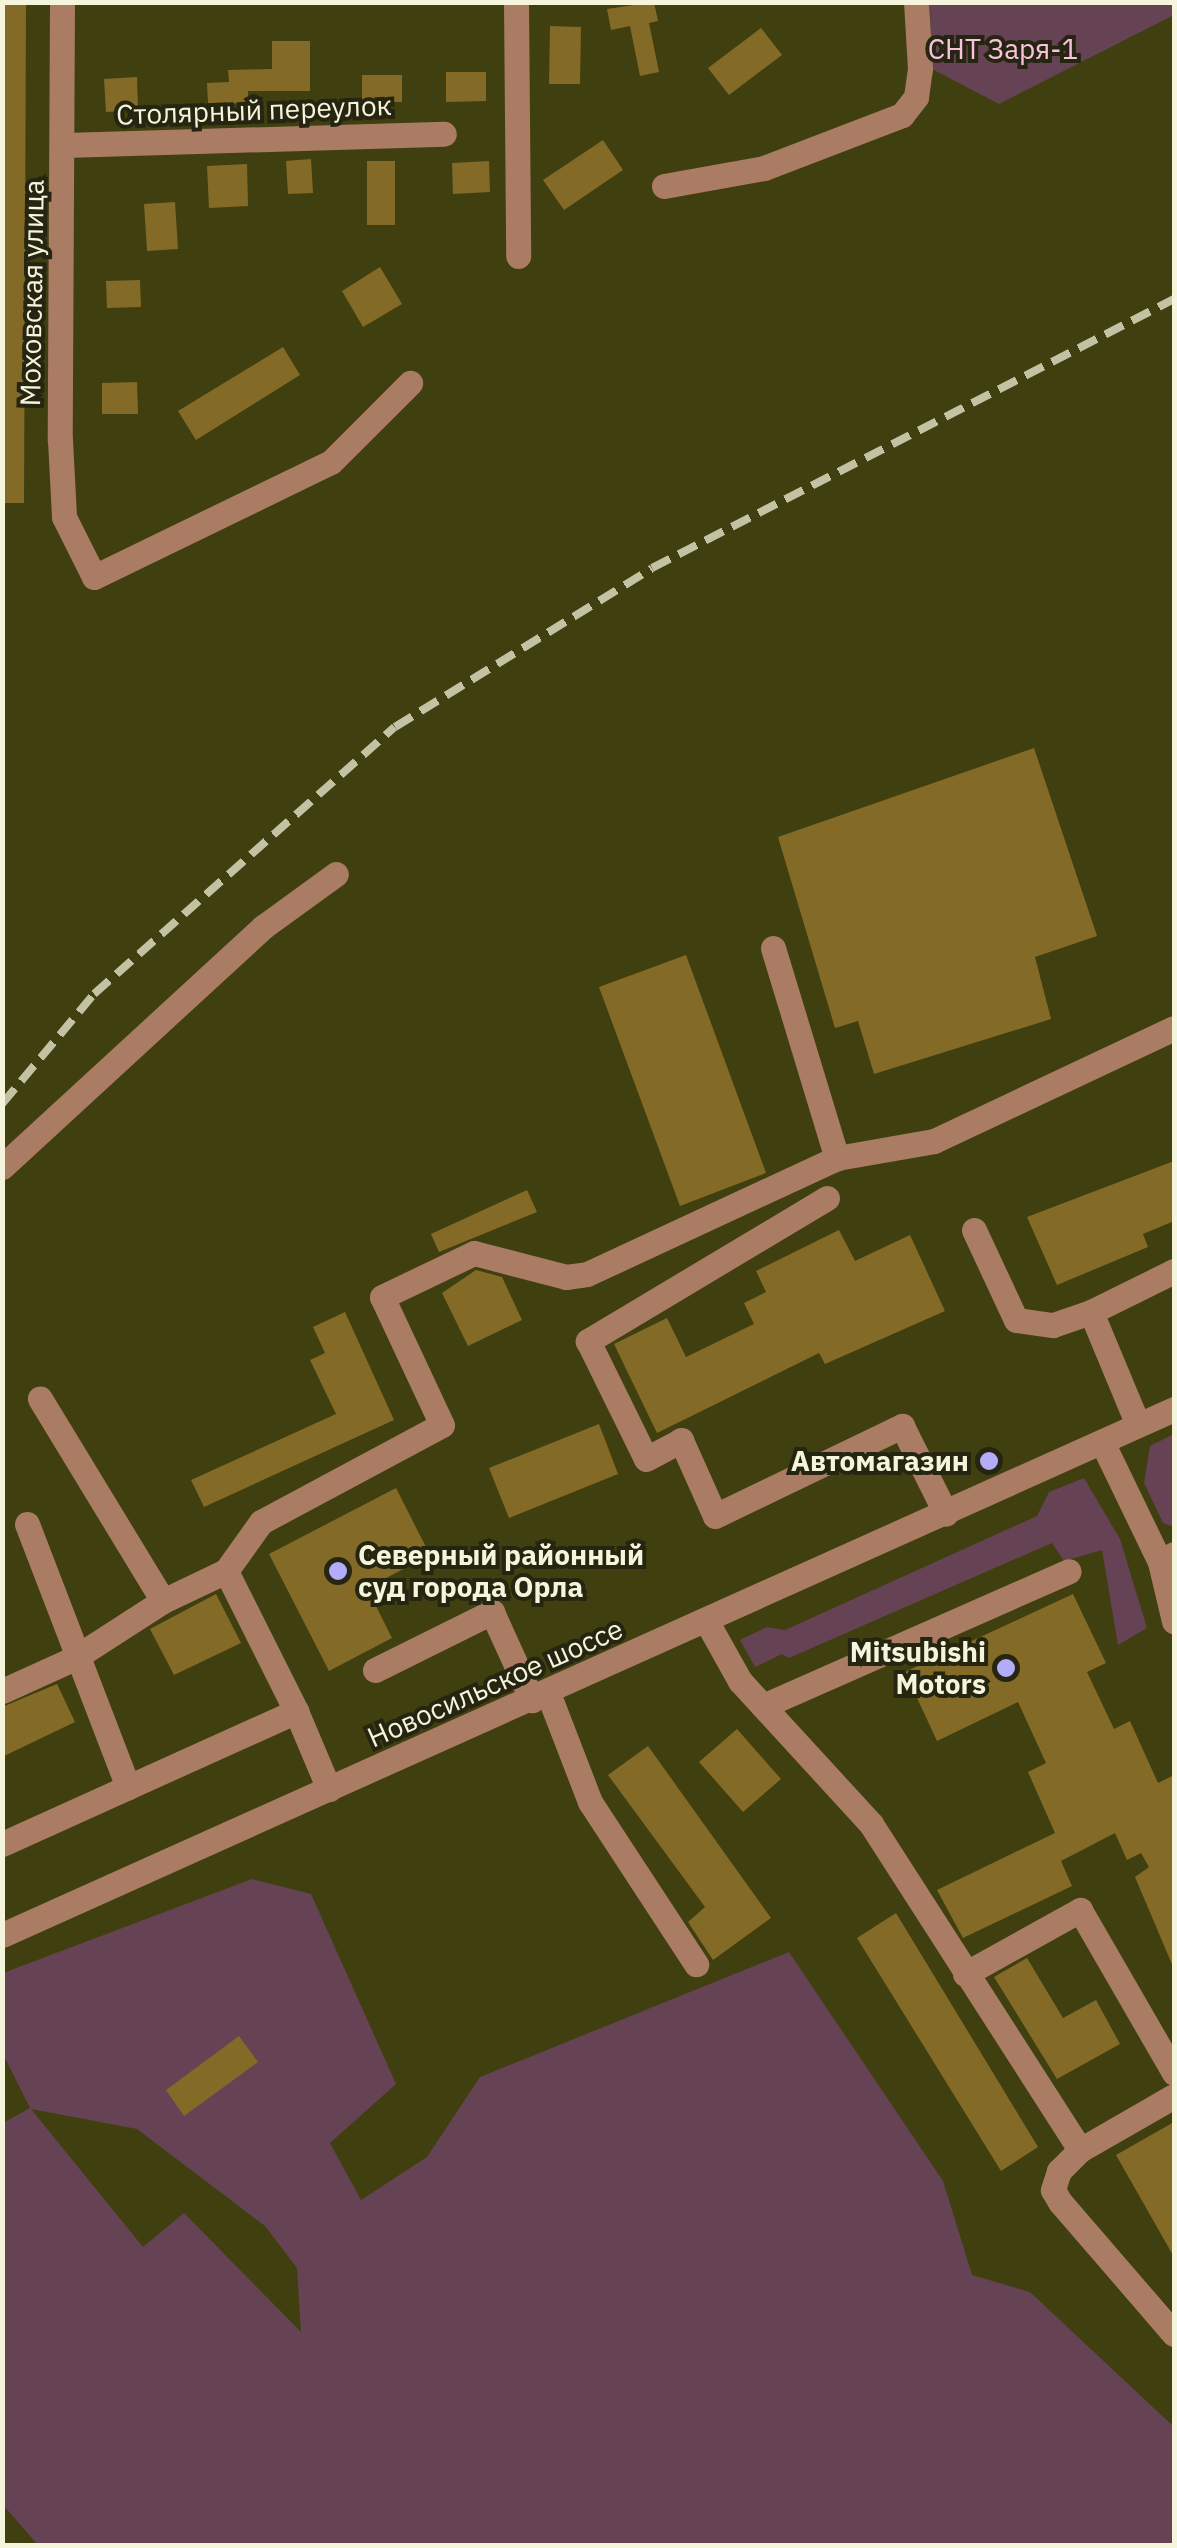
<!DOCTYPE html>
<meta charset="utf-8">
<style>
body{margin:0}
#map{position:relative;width:1177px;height:2548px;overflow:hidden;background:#403f0f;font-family:"IBM Plex Sans",sans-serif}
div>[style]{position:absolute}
.green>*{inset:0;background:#654254}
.building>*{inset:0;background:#846a27}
.minor>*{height:25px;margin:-12.5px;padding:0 12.5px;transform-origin:12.5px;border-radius:12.5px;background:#aa7c64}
.rail>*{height:8px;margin-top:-4px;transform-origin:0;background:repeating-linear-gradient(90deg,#c3c3a4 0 20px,transparent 0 30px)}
.dots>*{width:28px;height:28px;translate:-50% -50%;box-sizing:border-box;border:5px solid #252511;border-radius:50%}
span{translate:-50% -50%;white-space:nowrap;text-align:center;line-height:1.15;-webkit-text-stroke:8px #252511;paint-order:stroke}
.park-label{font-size:28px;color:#fac2dd}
.street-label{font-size:28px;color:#f5f5dc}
.poi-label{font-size:28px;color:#f5f5dc;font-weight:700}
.right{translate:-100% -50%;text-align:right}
.left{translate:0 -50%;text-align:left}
.frame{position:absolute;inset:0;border:5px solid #f5f5dc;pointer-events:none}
</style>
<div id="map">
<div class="green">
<div style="clip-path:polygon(930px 3px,1174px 3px,1174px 15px,999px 104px,932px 69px)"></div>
<div style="clip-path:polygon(1174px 1434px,1174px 1527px,1163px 1523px,1144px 1483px,1150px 1446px)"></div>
<div style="clip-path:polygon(1084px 1478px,1120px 1539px,1147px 1628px,1118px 1645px,1102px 1550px,1064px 1561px,1052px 1543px,789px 1658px,782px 1654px,755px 1667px,740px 1640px,767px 1627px,785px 1630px,1037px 1516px,1049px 1492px)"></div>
<div style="clip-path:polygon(evenodd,252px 1879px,311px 1894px,396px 2084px,330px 2143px,361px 2200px,427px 2157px,480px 2077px,789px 1952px,943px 2181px,972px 2275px,1030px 2292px,1174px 2427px,1174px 2545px,38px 2545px,3px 2505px,3px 2123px,30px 2108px,3px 2054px,3px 1973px,252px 1879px,31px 2109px,137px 2129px,265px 2226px,297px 2268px,301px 2332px,184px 2213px,143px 2247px,31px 2109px)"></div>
</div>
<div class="building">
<div style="clip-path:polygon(2px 2px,26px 2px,24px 503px,2px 503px)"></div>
<div style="clip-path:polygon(654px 2px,658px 21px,649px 23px,659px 72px,640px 76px,630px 26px,611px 30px,607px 9px)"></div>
<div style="clip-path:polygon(550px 26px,581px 27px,580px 84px,549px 84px)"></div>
<div style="clip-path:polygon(761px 28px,782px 55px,729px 95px,708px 68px)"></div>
<div style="clip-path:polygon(272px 41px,310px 41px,310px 91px,248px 91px,248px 103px,208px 104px,207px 83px,229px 82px,228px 70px,272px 69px)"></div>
<div style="clip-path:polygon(446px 72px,486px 72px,486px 101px,446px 102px)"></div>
<div style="clip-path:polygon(362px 75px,402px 75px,402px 102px,362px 102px)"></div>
<div style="clip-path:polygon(137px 77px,138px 110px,106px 112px,104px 79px)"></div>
<div style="clip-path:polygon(603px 140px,623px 170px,564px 210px,543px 180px)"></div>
<div style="clip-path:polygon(311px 159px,313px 193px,288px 194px,286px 161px)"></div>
<div style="clip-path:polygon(367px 161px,395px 161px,395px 225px,367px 225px)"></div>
<div style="clip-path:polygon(489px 161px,490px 192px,453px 194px,452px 163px)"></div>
<div style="clip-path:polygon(247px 164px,248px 206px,209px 208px,207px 166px)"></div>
<div style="clip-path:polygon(175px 202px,178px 249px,147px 251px,144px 204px)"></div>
<div style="clip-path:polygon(380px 267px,402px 304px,363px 327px,342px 291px)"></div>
<div style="clip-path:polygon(140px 280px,141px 307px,107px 308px,106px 281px)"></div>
<div style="clip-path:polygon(283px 347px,300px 375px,196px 440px,178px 411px)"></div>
<div style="clip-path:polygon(137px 382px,138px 414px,102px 414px,102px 383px)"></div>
<div style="clip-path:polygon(1034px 748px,1097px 936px,1035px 957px,1051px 1019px,874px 1074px,858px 1021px,835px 1028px,778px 837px)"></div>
<div style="clip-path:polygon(686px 955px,766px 1173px,680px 1206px,599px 987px)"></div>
<div style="clip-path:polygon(1174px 1161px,1174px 1221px,1143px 1234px,1148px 1247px,1057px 1285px,1027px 1217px)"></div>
<div style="clip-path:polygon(527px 1190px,537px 1212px,439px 1252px,431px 1234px)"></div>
<div style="clip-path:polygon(839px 1230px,855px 1261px,910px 1235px,945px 1311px,825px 1364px,819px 1353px,657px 1433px,614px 1344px,667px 1318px,686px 1357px,754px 1324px,744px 1303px,766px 1292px,756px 1271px)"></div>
<div style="clip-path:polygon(476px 1270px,502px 1277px,522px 1320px,468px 1346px,442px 1293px)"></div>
<div style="clip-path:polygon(345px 1312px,394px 1420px,204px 1507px,191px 1480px,336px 1414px,310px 1360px,325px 1353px,313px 1327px)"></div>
<div style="clip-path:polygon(599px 1424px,618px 1474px,509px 1518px,489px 1468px)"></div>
<div style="clip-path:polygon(396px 1488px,430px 1555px,367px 1588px,392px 1638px,329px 1671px,269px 1554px)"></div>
<div style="clip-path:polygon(216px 1594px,241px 1643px,174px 1675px,150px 1629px)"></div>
<div style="clip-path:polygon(1073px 1594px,1106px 1663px,1087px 1672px,1114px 1729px,1130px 1721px,1158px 1783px,1174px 1775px,1174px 1969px,1135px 1877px,1149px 1867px,1141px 1853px,1127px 1860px,1115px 1833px,1061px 1861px,1072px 1886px,963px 1938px,937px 1890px,1055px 1833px,1028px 1772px,1046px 1763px,1018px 1702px,937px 1741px,905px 1672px)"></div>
<div style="clip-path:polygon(57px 1684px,75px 1722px,2px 1757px,2px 1707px)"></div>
<div style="clip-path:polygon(737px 1729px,781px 1779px,743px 1812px,699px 1762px)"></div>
<div style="clip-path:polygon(648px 1746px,771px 1918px,713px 1960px,688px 1922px,705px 1907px,608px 1775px)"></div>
<div style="clip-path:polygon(896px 1913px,1038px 2147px,1001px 2171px,857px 1938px)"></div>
<div style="clip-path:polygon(1027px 1958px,1063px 2018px,1096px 2000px,1120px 2044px,1057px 2079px,994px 1977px)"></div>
<div style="clip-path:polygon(239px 2036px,258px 2062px,184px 2116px,166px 2090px)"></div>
<div style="clip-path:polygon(1174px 2122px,1174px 2257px,1116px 2155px)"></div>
</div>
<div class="minor">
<div style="left:62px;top:2px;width:438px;rotate:90.3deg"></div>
<div style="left:60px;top:440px;width:77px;rotate:87deg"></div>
<div style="left:64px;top:517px;width:67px;rotate:63.4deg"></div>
<div style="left:94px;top:577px;width:263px;rotate:-25.9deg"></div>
<div style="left:331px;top:462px;width:112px;rotate:-45deg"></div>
<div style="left:516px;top:2px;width:254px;rotate:89.5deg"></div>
<div style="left:65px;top:145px;width:379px;rotate:-1.7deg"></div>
<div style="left:664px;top:186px;width:102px;rotate:-10.2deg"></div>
<div style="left:764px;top:168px;width:148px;rotate:-21deg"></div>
<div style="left:902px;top:115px;width:23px;rotate:-52deg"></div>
<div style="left:916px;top:97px;width:28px;rotate:-82deg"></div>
<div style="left:920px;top:69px;width:67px;rotate:-93.4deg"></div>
<div style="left:773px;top:948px;width:220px;rotate:73.1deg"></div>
<div style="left:837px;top:1158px;width:98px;rotate:-9.9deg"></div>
<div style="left:934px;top:1141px;width:265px;rotate:-25.2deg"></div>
<div style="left:2px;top:1167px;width:355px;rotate:-42.6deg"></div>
<div style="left:263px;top:927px;width:90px;rotate:-36deg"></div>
<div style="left:827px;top:1198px;width:279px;rotate:149.1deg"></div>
<div style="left:588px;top:1341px;width:131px;rotate:63.8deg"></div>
<div style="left:646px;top:1459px;width:40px;rotate:-28deg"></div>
<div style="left:681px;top:1440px;width:83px;rotate:65.9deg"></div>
<div style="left:715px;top:1516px;width:208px;rotate:-25.7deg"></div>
<div style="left:902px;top:1426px;width:98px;rotate:63.4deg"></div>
<div style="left:974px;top:1230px;width:99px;rotate:65deg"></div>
<div style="left:1016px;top:1320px;width:37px;rotate:8deg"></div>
<div style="left:1053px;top:1325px;width:40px;rotate:-18.9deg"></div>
<div style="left:1091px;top:1312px;width:122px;rotate:67.4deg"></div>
<div style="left:1091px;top:1312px;width:93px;rotate:-26.3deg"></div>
<div style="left:1102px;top:1442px;width:133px;rotate:64.2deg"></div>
<div style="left:1160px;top:1562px;width:16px;rotate:-30deg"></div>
<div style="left:27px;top:1524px;width:282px;rotate:69deg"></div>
<div style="left:1160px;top:1562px;width:61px;rotate:76.7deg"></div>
<div style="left:226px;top:1571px;width:60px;rotate:-54.5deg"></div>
<div style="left:261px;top:1522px;width:205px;rotate:-28.2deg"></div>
<div style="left:442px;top:1425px;width:141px;rotate:-115.1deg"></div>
<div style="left:382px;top:1297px;width:102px;rotate:-25.6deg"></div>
<div style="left:474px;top:1253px;width:95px;rotate:14.6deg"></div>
<div style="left:566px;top:1277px;width:21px;rotate:-8deg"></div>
<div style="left:587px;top:1274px;width:276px;rotate:-24.9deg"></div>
<div style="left:163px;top:1601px;width:70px;rotate:-25.5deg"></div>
<div style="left:226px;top:1571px;width:157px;rotate:63.4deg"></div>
<div style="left:707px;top:1622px;width:68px;rotate:60.8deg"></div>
<div style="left:740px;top:1681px;width:194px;rotate:47.5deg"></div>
<div style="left:871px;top:1824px;width:387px;rotate:57.3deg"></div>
<div style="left:1080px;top:2150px;width:30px;rotate:135deg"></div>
<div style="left:1059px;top:2171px;width:20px;rotate:108deg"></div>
<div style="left:1053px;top:2190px;width:14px;rotate:60deg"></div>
<div style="left:1060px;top:2202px;width:174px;rotate:49.2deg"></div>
<div style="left:375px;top:1670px;width:131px;rotate:-26.4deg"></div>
<div style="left:492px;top:1612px;width:97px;rotate:65.6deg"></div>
<div style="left:2px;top:1691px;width:78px;rotate:-24.3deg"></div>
<div style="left:73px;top:1659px;width:107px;rotate:-32.8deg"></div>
<div style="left:163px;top:1601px;width:237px;rotate:-121.3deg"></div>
<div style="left:548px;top:1693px;width:117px;rotate:68.9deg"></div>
<div style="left:590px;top:1802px;width:194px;rotate:56.8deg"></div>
<div style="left:763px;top:1706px;width:334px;rotate:-23.8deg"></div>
<div style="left:2px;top:1844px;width:323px;rotate:-24.3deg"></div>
<div style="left:296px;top:1711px;width:85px;rotate:67.1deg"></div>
<div style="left:2px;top:1935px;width:1285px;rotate:-24.17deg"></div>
<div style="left:965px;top:1974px;width:132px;rotate:-29.1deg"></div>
<div style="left:1080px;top:1910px;width:188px;rotate:60deg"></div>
<div style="left:1080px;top:2150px;width:108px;rotate:-29.9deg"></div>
</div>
<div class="rail">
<div style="left:2px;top:1104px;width:143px;rotate:-50.1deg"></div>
<div style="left:94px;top:994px;width:402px;rotate:-41.6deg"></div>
<div style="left:395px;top:727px;width:302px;rotate:-31.7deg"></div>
<div style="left:652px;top:568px;width:587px;rotate:-27.26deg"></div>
</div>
<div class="dots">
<div style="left:989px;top:1461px;background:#b3adf9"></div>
<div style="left:338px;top:1571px;background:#b3adf9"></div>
<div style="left:1006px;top:1668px;background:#b3adf9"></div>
</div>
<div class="park-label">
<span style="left:1003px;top:49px">СНТ Заря-1</span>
</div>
<div class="street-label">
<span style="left:254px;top:110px;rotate:-2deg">Столярный переулок</span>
<span style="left:32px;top:293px;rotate:-89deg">Моховская улица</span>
<span style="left:495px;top:1683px;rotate:-24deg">Новосильское шоссе</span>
</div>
<div class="poi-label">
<span class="right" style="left:969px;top:1461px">Автомагазин</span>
<span class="left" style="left:358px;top:1571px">Северный районный<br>суд города Орла</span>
<span class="right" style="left:986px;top:1668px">Mitsubishi<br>Motors</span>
</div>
<div class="frame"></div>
</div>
